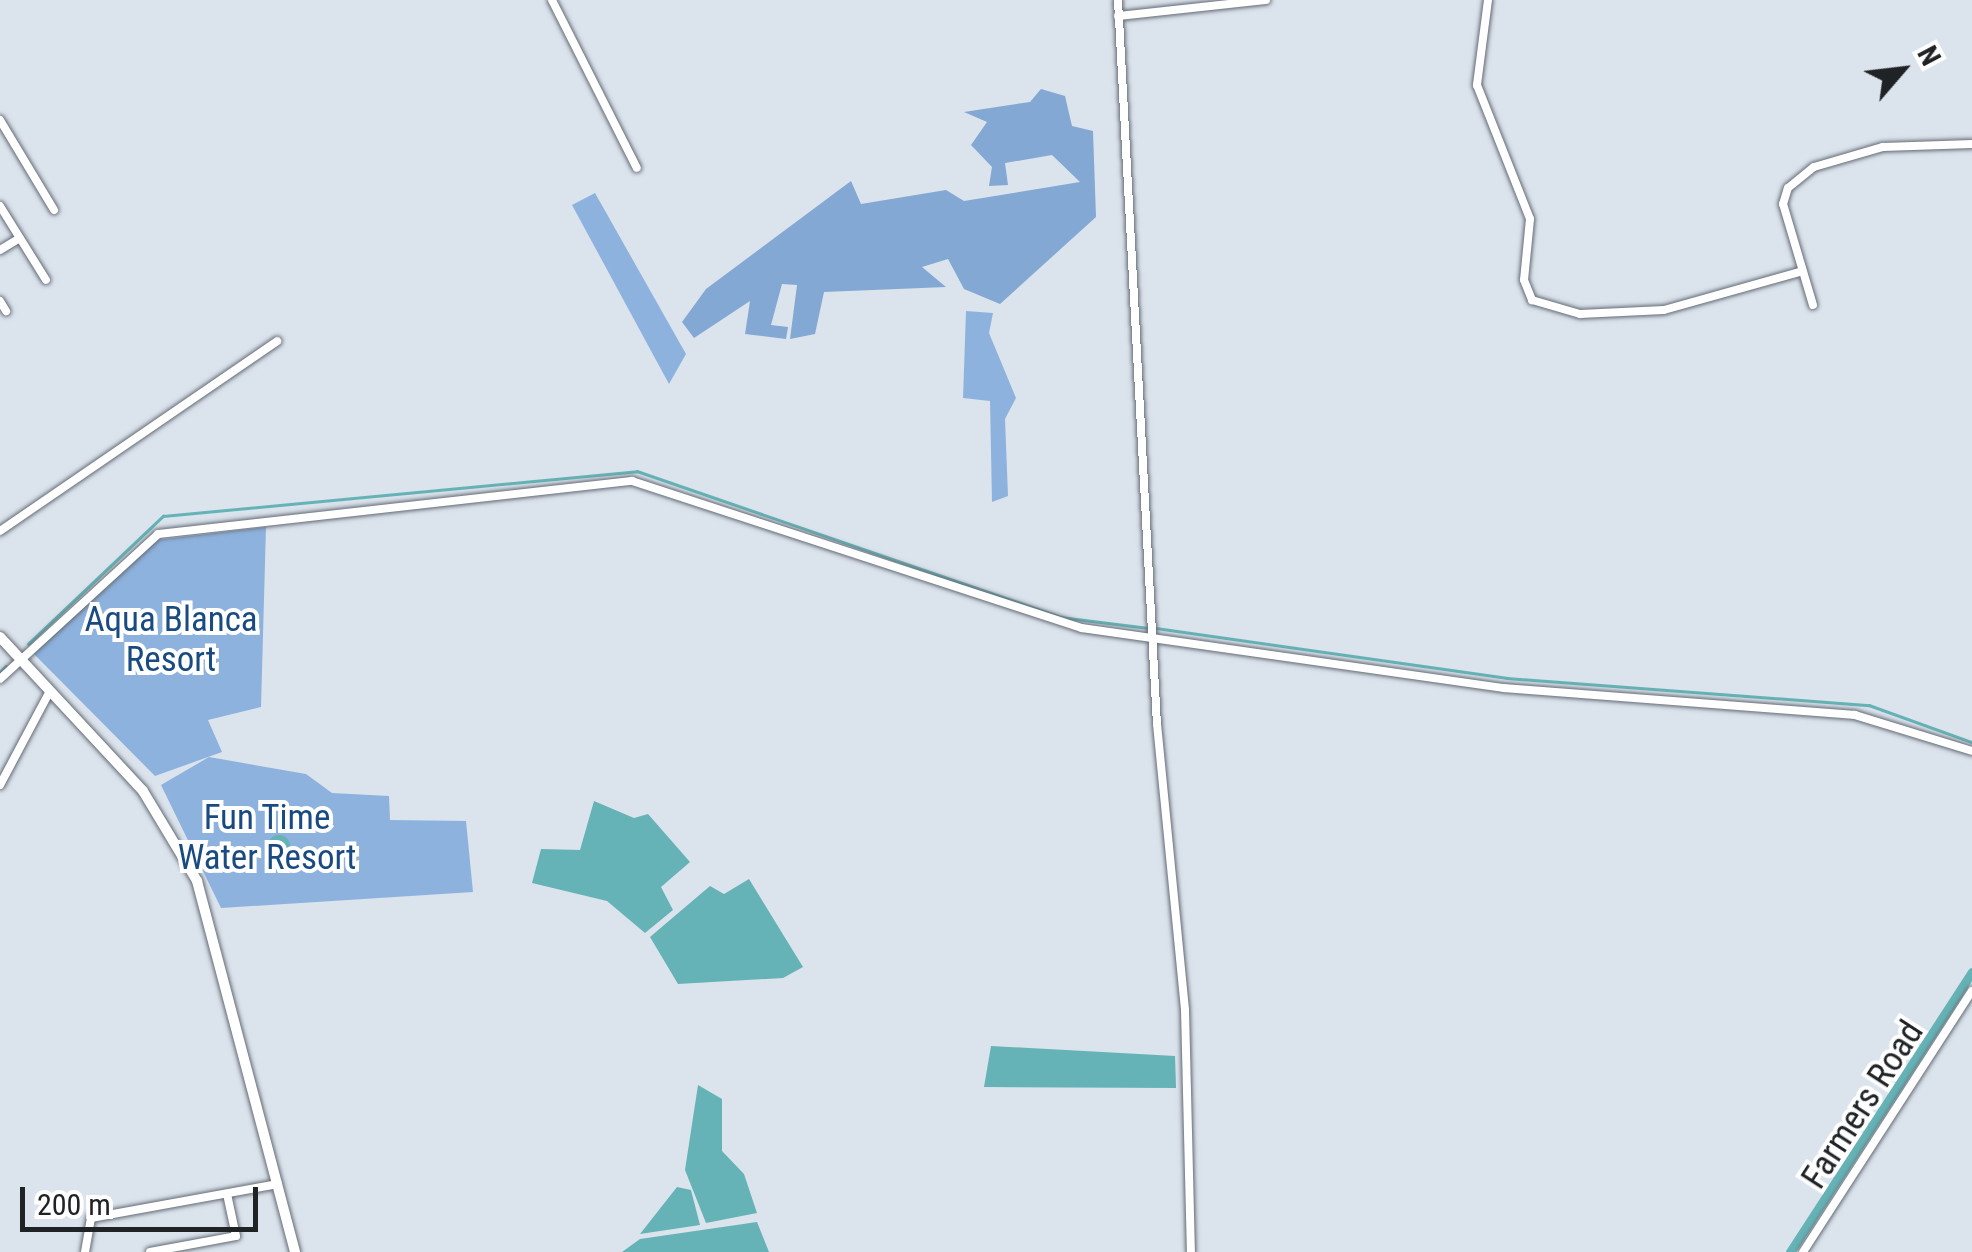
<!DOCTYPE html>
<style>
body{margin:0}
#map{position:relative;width:1972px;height:1252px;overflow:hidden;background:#dbe3ed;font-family:"Roboto Condensed",sans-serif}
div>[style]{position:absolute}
.green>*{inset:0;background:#8eb2de}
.forest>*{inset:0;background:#83a8d4}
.water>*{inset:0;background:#65b3b6}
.round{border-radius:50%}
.stream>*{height:2.5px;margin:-1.25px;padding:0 1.25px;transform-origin:1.25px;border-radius:1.25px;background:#65b3b6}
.canal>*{height:9px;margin:-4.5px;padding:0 4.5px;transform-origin:4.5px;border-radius:4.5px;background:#65b3b6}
.roads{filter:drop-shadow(0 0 2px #646b74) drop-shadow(0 0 2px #646b74)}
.minor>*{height:8px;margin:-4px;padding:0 4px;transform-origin:4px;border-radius:4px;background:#fff}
.major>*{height:10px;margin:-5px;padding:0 5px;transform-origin:5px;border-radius:5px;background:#fff}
span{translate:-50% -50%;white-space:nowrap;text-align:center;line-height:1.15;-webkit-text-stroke:8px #fff;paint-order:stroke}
.park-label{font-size:35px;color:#194b82}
.street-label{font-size:35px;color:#202326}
.north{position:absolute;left:1852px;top:20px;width:100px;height:100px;-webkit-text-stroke:8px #fff;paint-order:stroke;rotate:62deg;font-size:28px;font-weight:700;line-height:40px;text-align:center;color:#202326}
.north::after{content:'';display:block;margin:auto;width:35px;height:45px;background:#202326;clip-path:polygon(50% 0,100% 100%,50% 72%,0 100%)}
.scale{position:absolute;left:20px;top:1187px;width:238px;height:45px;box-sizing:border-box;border:5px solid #202326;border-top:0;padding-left:12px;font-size:30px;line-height:35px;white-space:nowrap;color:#202326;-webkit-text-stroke:8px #fff;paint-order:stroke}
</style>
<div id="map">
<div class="green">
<div style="clip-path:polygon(595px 193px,686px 354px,669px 384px,572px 205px)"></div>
<div style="clip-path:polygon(966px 311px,993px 313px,989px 333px,1016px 398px,1005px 419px,1008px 496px,992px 502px,990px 401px,963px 398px)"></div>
<div style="clip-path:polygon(266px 527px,261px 707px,208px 720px,222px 752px,155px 776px,32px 652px,156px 540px)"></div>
<div style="clip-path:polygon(209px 757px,306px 774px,332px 793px,389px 796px,390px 820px,466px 821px,473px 892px,221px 908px,161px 785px)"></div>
</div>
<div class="forest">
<div style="clip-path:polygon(1041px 89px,1065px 96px,1072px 126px,1093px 131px,1096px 217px,1000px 304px,964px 289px,948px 259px,922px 267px,946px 287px,824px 292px,815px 334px,790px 339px,797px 285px,782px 284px,771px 325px,788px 327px,786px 339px,745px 334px,750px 301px,694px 338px,682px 322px,706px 289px,851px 181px,861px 204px,946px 190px,964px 201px,1080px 182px,1052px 155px,1005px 163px,1008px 185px,989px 186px,992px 167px,971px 145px,987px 122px,964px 112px,1030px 102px)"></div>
</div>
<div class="water">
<div style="clip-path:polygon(594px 801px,634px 818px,648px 814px,690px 862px,661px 887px,673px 910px,645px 933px,607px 901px,532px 883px,541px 849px,580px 850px)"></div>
<div class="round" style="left:268px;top:835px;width:22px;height:22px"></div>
<div style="clip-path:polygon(749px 879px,803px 967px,783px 978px,678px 984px,650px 937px,710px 886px,724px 894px)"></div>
<div style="clip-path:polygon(991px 1046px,1175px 1056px,1176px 1088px,984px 1087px)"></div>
<div style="clip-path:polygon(698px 1085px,722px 1099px,722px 1151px,744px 1174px,757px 1213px,706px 1223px,685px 1170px)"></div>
<div style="clip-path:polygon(677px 1187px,691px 1190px,700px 1225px,640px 1234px)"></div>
<div style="clip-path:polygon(757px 1222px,769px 1252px,622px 1252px,640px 1239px)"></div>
</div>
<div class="stream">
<div style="left:1156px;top:628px;width:355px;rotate:8.1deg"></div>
<div style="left:1507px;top:678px;width:363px;rotate:4.3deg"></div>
<div style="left:1869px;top:705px;width:109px;rotate:19.8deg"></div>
<div style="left:28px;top:644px;width:186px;rotate:-43.5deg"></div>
<div style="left:163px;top:516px;width:476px;rotate:-5.4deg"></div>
<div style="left:637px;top:471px;width:447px;rotate:19deg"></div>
<div style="left:1060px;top:617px;width:89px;rotate:7.1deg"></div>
<div style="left:0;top:672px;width:8px;rotate:-45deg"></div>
</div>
<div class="canal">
<div style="left:1790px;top:1252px;width:334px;rotate:-57deg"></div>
</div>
<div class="roads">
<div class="minor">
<div style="left:552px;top:0;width:188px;rotate:63.2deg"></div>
<div style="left:1118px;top:0;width:725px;rotate:86.92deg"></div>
<div style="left:1157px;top:724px;width:287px;rotate:84.4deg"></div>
<div style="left:1185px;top:1010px;width:242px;rotate:88.6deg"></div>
<div style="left:1488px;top:0;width:86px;rotate:97.4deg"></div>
<div style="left:1477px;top:85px;width:144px;rotate:68.4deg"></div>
<div style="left:1530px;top:219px;width:61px;rotate:95.6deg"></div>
<div style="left:1524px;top:280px;width:22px;rotate:68deg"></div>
<div style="left:1532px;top:300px;width:50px;rotate:16.3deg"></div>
<div style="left:1580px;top:314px;width:84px;rotate:-2.7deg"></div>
<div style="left:1664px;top:310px;width:144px;rotate:-15.7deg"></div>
<div style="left:1118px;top:16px;width:149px;rotate:-6.2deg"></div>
<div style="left:0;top:120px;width:105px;rotate:59deg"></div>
<div style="left:0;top:206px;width:87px;rotate:58.1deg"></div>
<div style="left:0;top:250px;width:23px;rotate:-31deg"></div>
<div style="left:0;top:301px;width:12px;rotate:59deg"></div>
<div style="left:1813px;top:305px;width:105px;rotate:-106.5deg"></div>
<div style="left:1783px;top:204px;width:17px;rotate:-73deg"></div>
<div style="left:1788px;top:188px;width:33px;rotate:-39deg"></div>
<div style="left:1814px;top:167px;width:72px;rotate:-16.2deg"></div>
<div style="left:1883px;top:147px;width:89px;rotate:-1.9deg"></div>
<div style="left:0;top:531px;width:336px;rotate:-34.4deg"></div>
<div style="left:0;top:679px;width:214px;rotate:-42.5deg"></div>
<div style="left:158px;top:534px;width:477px;rotate:-6.4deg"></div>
<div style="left:632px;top:481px;width:473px;rotate:18.1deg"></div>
<div style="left:1082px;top:628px;width:426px;rotate:8.1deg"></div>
<div style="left:1504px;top:688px;width:352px;rotate:4.4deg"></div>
<div style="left:1855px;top:715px;width:122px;rotate:17.1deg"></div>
<div style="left:0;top:785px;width:106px;rotate:-62deg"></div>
<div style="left:85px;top:1252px;width:35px;rotate:-80deg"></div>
<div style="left:91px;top:1218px;width:190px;rotate:-10.3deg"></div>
<div style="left:150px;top:1252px;width:87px;rotate:-10.5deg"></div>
<div style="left:236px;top:1236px;width:43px;rotate:-102.1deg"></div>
<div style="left:1803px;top:1252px;width:311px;rotate:-57.1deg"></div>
</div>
<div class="major">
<div style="left:0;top:637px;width:210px;rotate:47.1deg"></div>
<div style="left:143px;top:791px;width:105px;rotate:59deg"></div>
<div style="left:197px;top:881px;width:384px;rotate:75.2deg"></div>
</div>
</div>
<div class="park-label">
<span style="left:171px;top:640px">Aqua Blanca<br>Resort</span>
<span style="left:267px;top:838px">Fun Time<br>Water Resort</span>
</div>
<div class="street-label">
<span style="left:1863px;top:1105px;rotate:-57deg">Farmers Road</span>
</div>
<div class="north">N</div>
<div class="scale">200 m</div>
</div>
